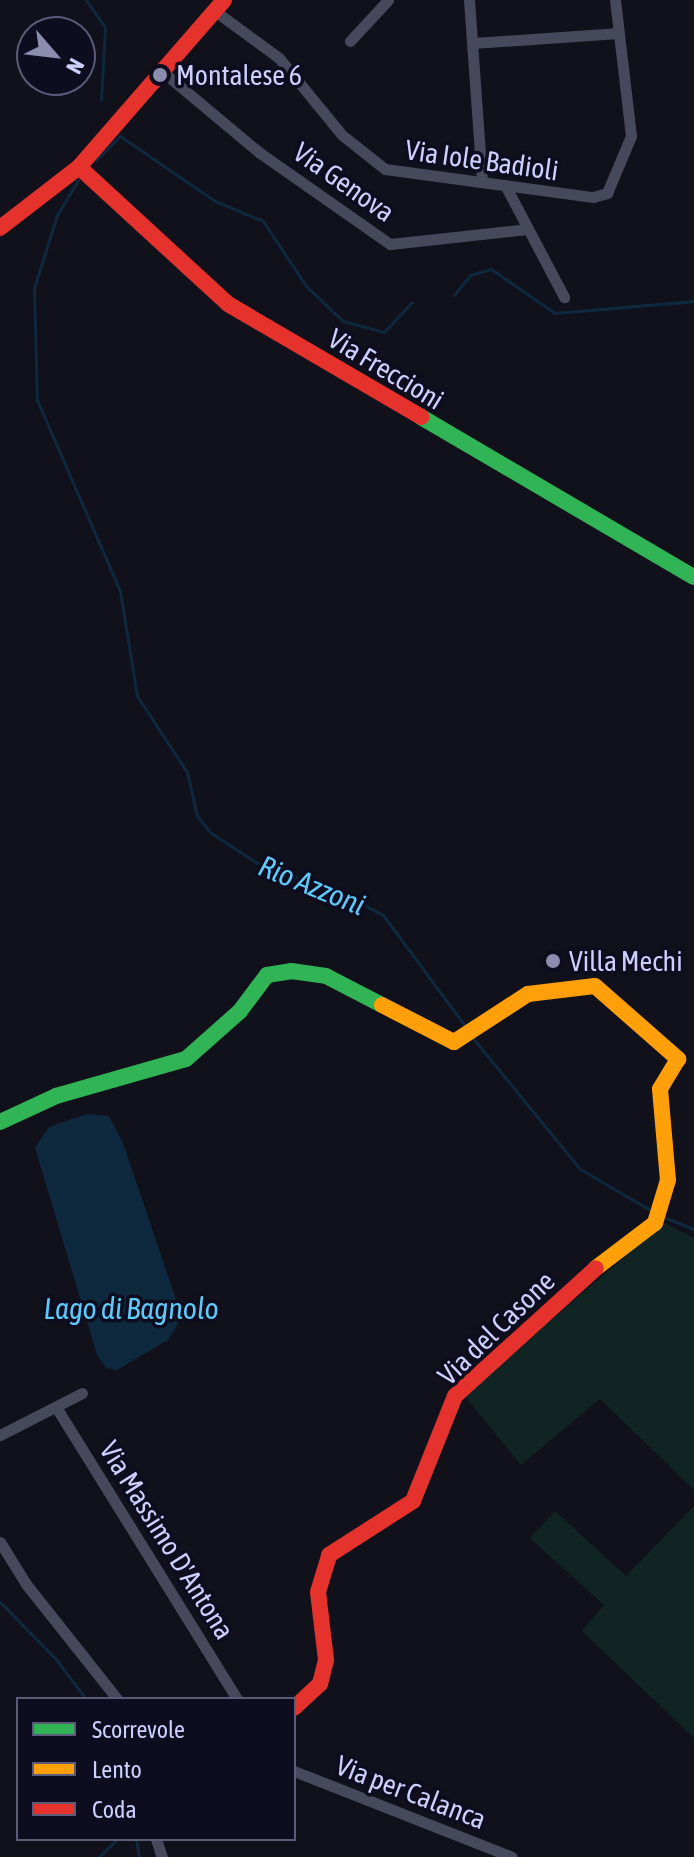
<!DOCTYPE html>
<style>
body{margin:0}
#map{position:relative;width:694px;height:1857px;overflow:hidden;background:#11111b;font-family:"Asap Condensed",sans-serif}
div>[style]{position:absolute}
.green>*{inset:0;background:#102523}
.water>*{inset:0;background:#0e283e}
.stream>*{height:3px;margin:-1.5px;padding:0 1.5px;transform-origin:1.5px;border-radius:1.5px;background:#0e283e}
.street>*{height:11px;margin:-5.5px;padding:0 5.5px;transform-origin:5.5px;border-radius:5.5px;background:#46485c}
.fast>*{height:16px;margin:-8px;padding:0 8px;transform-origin:8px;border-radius:8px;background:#30b455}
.slow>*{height:16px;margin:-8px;padding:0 8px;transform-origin:8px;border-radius:8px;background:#ff9f0a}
.jam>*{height:16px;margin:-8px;padding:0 8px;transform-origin:8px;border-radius:8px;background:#e5322d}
.dots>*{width:22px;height:22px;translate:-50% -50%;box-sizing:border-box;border:4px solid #0d0d1f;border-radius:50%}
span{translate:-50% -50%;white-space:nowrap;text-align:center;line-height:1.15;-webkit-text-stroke:7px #0d0d1f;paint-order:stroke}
.poi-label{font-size:28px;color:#cdcffd}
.left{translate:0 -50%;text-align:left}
.street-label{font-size:28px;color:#cdcffd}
.water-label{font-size:30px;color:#5fc9f9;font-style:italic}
.legend{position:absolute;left:16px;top:1697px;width:280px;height:144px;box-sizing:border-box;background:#0d0d1f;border:2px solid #5a5b78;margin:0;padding:10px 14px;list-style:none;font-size:24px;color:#cdcffd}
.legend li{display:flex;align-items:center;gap:16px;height:40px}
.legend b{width:40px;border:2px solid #5a5b78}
.north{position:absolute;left:16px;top:16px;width:80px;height:80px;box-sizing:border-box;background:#0d0d1f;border:2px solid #5a5b78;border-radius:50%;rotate:118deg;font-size:22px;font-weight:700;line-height:32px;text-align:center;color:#cdcffd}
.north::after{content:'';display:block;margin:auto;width:28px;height:36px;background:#8b8cae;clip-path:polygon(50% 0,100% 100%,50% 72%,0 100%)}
</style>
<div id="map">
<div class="green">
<div style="clip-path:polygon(664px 1223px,694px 1238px,694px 1490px,600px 1399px,521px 1465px,464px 1395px)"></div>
<div style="clip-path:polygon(694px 1506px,694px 1738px,582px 1631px,604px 1605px,530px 1538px,555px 1511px,626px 1576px)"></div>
</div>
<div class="water">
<div style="clip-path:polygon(86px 1114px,109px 1116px,123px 1143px,182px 1317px,168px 1340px,117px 1370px,106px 1368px,97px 1355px,35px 1148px,49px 1127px)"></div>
</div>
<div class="stream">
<div style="left:86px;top:0;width:33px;rotate:55deg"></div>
<div style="left:105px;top:27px;width:73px;rotate:93.1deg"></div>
<div style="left:96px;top:160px;width:34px;rotate:-45deg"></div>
<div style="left:120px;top:136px;width:115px;rotate:34.4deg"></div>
<div style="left:215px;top:201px;width:52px;rotate:22.6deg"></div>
<div style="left:263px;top:221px;width:78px;rotate:56.5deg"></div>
<div style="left:306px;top:286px;width:51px;rotate:43.4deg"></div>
<div style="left:343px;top:321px;width:42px;rotate:15deg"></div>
<div style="left:384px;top:332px;width:41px;rotate:-47deg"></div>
<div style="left:78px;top:180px;width:41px;rotate:121deg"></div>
<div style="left:57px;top:215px;width:77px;rotate:107.5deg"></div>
<div style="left:34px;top:288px;width:112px;rotate:88.5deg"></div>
<div style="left:37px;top:400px;width:208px;rotate:66.5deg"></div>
<div style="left:120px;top:591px;width:106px;rotate:80.8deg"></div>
<div style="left:137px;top:696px;width:91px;rotate:56.7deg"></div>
<div style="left:187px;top:772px;width:45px;rotate:77.2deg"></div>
<div style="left:197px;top:816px;width:22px;rotate:51deg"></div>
<div style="left:211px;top:833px;width:72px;rotate:33deg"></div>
<div style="left:271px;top:872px;width:54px;rotate:12.8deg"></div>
<div style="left:324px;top:884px;width:67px;rotate:27.7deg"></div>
<div style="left:383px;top:915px;width:139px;rotate:53.5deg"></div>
<div style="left:454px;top:295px;width:26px;rotate:-51deg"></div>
<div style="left:470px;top:275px;width:22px;rotate:-16deg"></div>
<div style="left:491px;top:269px;width:78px;rotate:34.5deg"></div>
<div style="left:555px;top:313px;width:140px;rotate:-4.9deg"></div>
<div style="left:472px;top:1037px;width:171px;rotate:50.7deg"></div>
<div style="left:580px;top:1169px;width:86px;rotate:30.2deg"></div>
<div style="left:664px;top:1217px;width:32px;rotate:22deg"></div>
<div style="left:0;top:1602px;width:78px;rotate:45.5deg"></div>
<div style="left:55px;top:1658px;width:51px;rotate:52.9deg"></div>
<div style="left:136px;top:1839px;width:18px;rotate:81deg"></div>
<div style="left:99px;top:1857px;width:25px;rotate:-45deg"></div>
</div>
<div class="street">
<div style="left:469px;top:0;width:182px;rotate:85.9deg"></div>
<div style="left:215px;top:11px;width:79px;rotate:36.3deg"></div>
<div style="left:279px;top:58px;width:99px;rotate:50.7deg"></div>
<div style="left:342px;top:135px;width:55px;rotate:38.3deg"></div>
<div style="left:385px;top:169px;width:210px;rotate:7.7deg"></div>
<div style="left:593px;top:197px;width:15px;rotate:-16deg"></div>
<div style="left:607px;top:193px;width:62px;rotate:-67.2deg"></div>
<div style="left:631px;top:136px;width:137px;rotate:-96.7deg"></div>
<div style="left:350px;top:41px;width:56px;rotate:-47.2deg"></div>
<div style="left:473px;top:43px;width:146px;rotate:-3.9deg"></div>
<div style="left:163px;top:72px;width:126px;rotate:39.9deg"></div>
<div style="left:260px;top:153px;width:159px;rotate:35deg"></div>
<div style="left:390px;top:244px;width:138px;rotate:-6.2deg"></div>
<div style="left:505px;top:185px;width:127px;rotate:62.2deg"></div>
<div style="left:56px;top:1407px;width:344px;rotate:58.2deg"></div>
<div style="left:0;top:1435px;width:92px;rotate:-27.1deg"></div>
<div style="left:0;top:1542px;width:49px;rotate:58.2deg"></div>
<div style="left:26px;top:1584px;width:147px;rotate:51.6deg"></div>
<div style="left:294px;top:1771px;width:234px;rotate:21.5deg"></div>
<div style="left:156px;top:1839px;width:19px;rotate:72deg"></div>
</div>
<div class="fast">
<div style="left:421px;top:417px;width:316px;rotate:30.4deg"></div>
<div style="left:0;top:1122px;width:62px;rotate:-24.9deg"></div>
<div style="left:56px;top:1096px;width:135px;rotate:-15.9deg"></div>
<div style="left:186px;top:1059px;width:72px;rotate:-41.6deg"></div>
<div style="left:240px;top:1011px;width:45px;rotate:-53.1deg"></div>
<div style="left:267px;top:975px;width:24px;rotate:-9deg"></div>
<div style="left:291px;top:971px;width:35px;rotate:8deg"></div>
<div style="left:326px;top:976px;width:63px;rotate:27.4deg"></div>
</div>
<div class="slow">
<div style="left:382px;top:1005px;width:81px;rotate:27.2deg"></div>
<div style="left:454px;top:1042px;width:88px;rotate:-33deg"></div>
<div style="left:528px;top:994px;width:67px;rotate:-6.8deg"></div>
<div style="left:595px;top:986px;width:111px;rotate:41.3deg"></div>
<div style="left:678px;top:1059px;width:35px;rotate:121deg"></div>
<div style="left:660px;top:1089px;width:91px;rotate:85deg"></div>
<div style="left:668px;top:1180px;width:45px;rotate:106.8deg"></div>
<div style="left:655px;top:1223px;width:74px;rotate:142.7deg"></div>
</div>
<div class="jam">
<div style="left:79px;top:167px;width:202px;rotate:42.6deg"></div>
<div style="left:228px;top:304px;width:224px;rotate:30.3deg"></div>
<div style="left:0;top:228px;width:100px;rotate:-37.7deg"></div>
<div style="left:79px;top:167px;width:221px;rotate:-49deg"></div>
<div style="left:294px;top:1708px;width:35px;rotate:-43deg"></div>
<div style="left:320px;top:1684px;width:25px;rotate:-76deg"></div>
<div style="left:326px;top:1660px;width:68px;rotate:-96.7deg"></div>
<div style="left:318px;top:1592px;width:39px;rotate:-73deg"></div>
<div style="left:329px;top:1555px;width:100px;rotate:-32.7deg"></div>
<div style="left:413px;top:1501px;width:113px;rotate:-68.2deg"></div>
<div style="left:455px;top:1396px;width:190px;rotate:-42.2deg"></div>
</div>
<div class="dots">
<div style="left:160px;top:75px;background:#8b8cae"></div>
<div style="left:553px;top:961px;background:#8b8cae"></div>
</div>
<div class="poi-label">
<span class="left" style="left:176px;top:75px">Montalese 6</span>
<span class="left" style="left:569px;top:961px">Villa Mechi</span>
</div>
<div class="street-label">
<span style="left:482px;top:160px;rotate:8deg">Via Iole Badioli</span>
<span style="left:344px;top:182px;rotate:35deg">Via Genova</span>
<span style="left:386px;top:369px;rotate:31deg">Via Freccioni</span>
<span style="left:496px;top:1328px;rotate:-44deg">Via del Casone</span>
<span style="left:167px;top:1540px;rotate:58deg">Via Massimo D'Antona</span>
<span style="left:411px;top:1792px;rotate:21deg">Via per Calanca</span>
</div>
<div class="water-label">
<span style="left:312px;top:885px;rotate:22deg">Rio Azzoni</span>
<span style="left:131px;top:1308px">Lago di Bagnolo</span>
</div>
<ul class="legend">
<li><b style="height:10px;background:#30b455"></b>Scorrevole</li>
<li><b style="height:10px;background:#ff9f0a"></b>Lento</li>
<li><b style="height:10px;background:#e5322d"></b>Coda</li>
</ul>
<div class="north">N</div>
</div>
